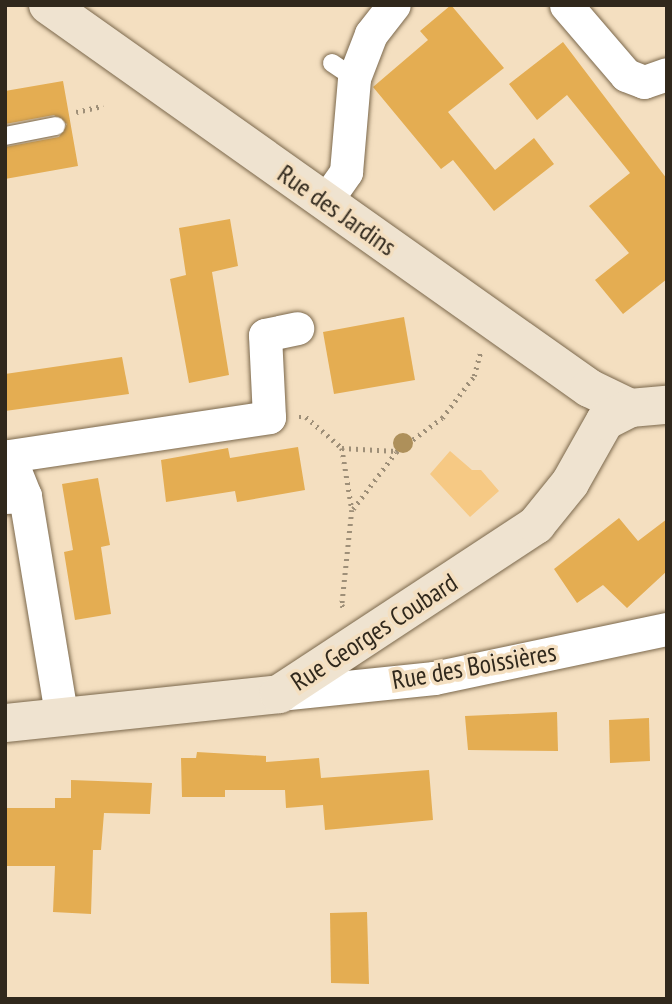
<!DOCTYPE html>
<meta charset="utf-8">
<style>
body{margin:0}
#map{position:relative;width:672px;height:1004px;overflow:hidden;background:#f4dfc0;font-family:"PT Sans Narrow",sans-serif}
div>[style]{position:absolute}
.green>*{inset:0;background:#f6c984}
.building>*{inset:0;background:#e4ad52}
.path>*{height:4.5px;margin-top:-2.25px;transform-origin:0;background:repeating-linear-gradient(90deg,#9e8f78 0 2px,transparent 0 7px)}
.roads{filter:drop-shadow(0 0 2px #7b684c) drop-shadow(0 0 2px #7b684c)}
.lane>*{height:18px;margin:-9px;padding:0 9px;transform-origin:9px;border-radius:9px;background:#fff}
.street>*{height:33px;margin:-16.5px;padding:0 16.5px;transform-origin:16.5px;border-radius:16.5px;background:#fff}
.secondary>*{height:38px;margin:-19px;padding:0 19px;transform-origin:19px;border-radius:19px;background:#efe3d0}
.trees>*{width:20px;height:20px;margin:-10px;border-radius:50%;background:#ae905a}
span{translate:-50% -50%;white-space:nowrap;text-align:center;line-height:1.15;-webkit-text-stroke:7px #f4dfc0;paint-order:stroke}
.street-label{font-size:26px;color:#30281c}
.frame{position:absolute;inset:0;border:7px solid #30281c;pointer-events:none}
</style>
<div id="map">
<div class="green">
<div style="clip-path:polygon(450px 451px,472px 470px,481px 470px,499px 491px,470px 517px,430px 474px)"></div>
</div>
<div class="building">
<div style="clip-path:polygon(451px 5px,504px 68px,448px 112px,495px 170px,534px 138px,554px 164px,494px 211px,453px 160px,441px 169px,373px 87px,428px 40px,420px 31px)"></div>
<div style="clip-path:polygon(563px 42px,667px 179px,667px 279px,623px 314px,595px 280px,629px 253px,589px 206px,630px 173px,567px 95px,537px 120px,509px 84px)"></div>
<div style="clip-path:polygon(63px 81px,78px 166px,5px 179px,5px 147px,59px 137px,67px 124px,54px 115px,5px 124px,5px 91px)"></div>
<div style="clip-path:polygon(230px 219px,238px 266px,212px 272px,229px 375px,189px 383px,170px 279px,186px 275px,179px 228px)"></div>
<div style="clip-path:polygon(404px 317px,415px 380px,334px 394px,323px 332px)"></div>
<div style="clip-path:polygon(122px 357px,129px 394px,5px 411px,5px 374px)"></div>
<div style="clip-path:polygon(298px 447px,305px 490px,237px 502px,235px 491px,166px 502px,161px 460px,228px 448px,230px 458px)"></div>
<div style="clip-path:polygon(98px 478px,110px 545px,101px 547px,111px 614px,75px 620px,64px 552px,73px 550px,62px 484px)"></div>
<div style="clip-path:polygon(619px 518px,638px 541px,667px 519px,667px 571px,627px 608px,603px 585px,577px 603px,554px 569px)"></div>
<div style="clip-path:polygon(557px 712px,558px 751px,468px 750px,465px 716px)"></div>
<div style="clip-path:polygon(649px 718px,650px 761px,610px 763px,609px 720px)"></div>
<div style="clip-path:polygon(197px 752px,266px 756px,266px 762px,319px 758px,321px 778px,429px 770px,433px 820px,325px 830px,323px 805px,286px 808px,285px 790px,225px 790px,225px 797px,182px 797px,181px 758px,196px 758px)"></div>
<div style="clip-path:polygon(71px 780px,152px 783px,150px 814px,104px 813px,101px 850px,93px 850px,91px 914px,53px 912px,55px 866px,5px 866px,5px 808px,55px 808px,55px 798px,71px 798px)"></div>
<div style="clip-path:polygon(367px 912px,369px 984px,331px 983px,330px 913px)"></div>
</div>
<div class="path">
<div style="left:76px;top:112px;width:28px;rotate:-13deg"></div>
<div style="left:299px;top:417px;width:7px"></div>
<div style="left:306px;top:417px;width:48px;rotate:40.7deg"></div>
<div style="left:342px;top:448px;width:63px;rotate:80.8deg"></div>
<div style="left:352px;top:510px;width:96px;rotate:96deg"></div>
<div style="left:342px;top:605px;width:6px;rotate:59deg"></div>
<div style="left:342px;top:448px;width:54px;rotate:3.2deg"></div>
<div style="left:353px;top:509px;width:71px;rotate:-53deg"></div>
<div style="left:396px;top:452px;width:57px;rotate:-36.5deg"></div>
<div style="left:442px;top:418px;width:53px;rotate:-52.7deg"></div>
<div style="left:474px;top:376px;width:24px;rotate:-75deg"></div>
</div>
<div class="roads">
<div class="lane">
<div style="left:332px;top:63px;width:27px;rotate:34deg"></div>
<div style="left:5px;top:136px;width:52px;rotate:-11.1deg"></div>
</div>
<div class="street">
<div style="left:566px;top:5px;width:92px;rotate:49.4deg"></div>
<div style="left:626px;top:75px;width:19px;rotate:21deg"></div>
<div style="left:644px;top:82px;width:24px;rotate:-19deg"></div>
<div style="left:325px;top:202px;width:37px;rotate:-55deg"></div>
<div style="left:346px;top:172px;width:94px;rotate:-85.1deg"></div>
<div style="left:354px;top:78px;width:47px;rotate:-68.9deg"></div>
<div style="left:371px;top:34px;width:37px;rotate:-52deg"></div>
<div style="left:25px;top:496px;width:43px;rotate:-111.8deg"></div>
<div style="left:9px;top:456px;width:263px;rotate:-8.5deg"></div>
<div style="left:269px;top:417px;width:82px;rotate:-92.8deg"></div>
<div style="left:265px;top:335px;width:33px;rotate:-12deg"></div>
<div style="left:5px;top:497px;width:20px;rotate:-3deg"></div>
<div style="left:25px;top:496px;width:221px;rotate:80.6deg"></div>
<div style="left:279px;top:694px;width:156px;rotate:-5.9deg"></div>
<div style="left:434px;top:678px;width:238px;rotate:-11.9deg"></div>
</div>
<div class="secondary">
<div style="left:48px;top:5px;width:663px;rotate:35.3deg"></div>
<div style="left:589px;top:388px;width:46px;rotate:26deg"></div>
<div style="left:630px;top:408px;width:37px;rotate:-5deg"></div>
<div style="left:5px;top:723px;width:276px;rotate:-6deg"></div>
<div style="left:279px;top:694px;width:308px;rotate:-33.3deg"></div>
<div style="left:536px;top:525px;width:54px;rotate:-51deg"></div>
<div style="left:570px;top:483px;width:71px;rotate:-60.6deg"></div>
<div style="left:605px;top:421px;width:28px;rotate:-27deg"></div>
</div>
</div>
<div class="trees">
<div style="left:403px;top:443px"></div>
</div>
<div class="street-label">
<span style="left:337px;top:210px;rotate:35deg">Rue des Jardins</span>
<span style="left:374px;top:632px;rotate:-33deg">Rue Georges Coubard</span>
<span style="left:474px;top:666px;rotate:-10deg">Rue des Boissières</span>
</div>
<div class="frame"></div>
</div>
